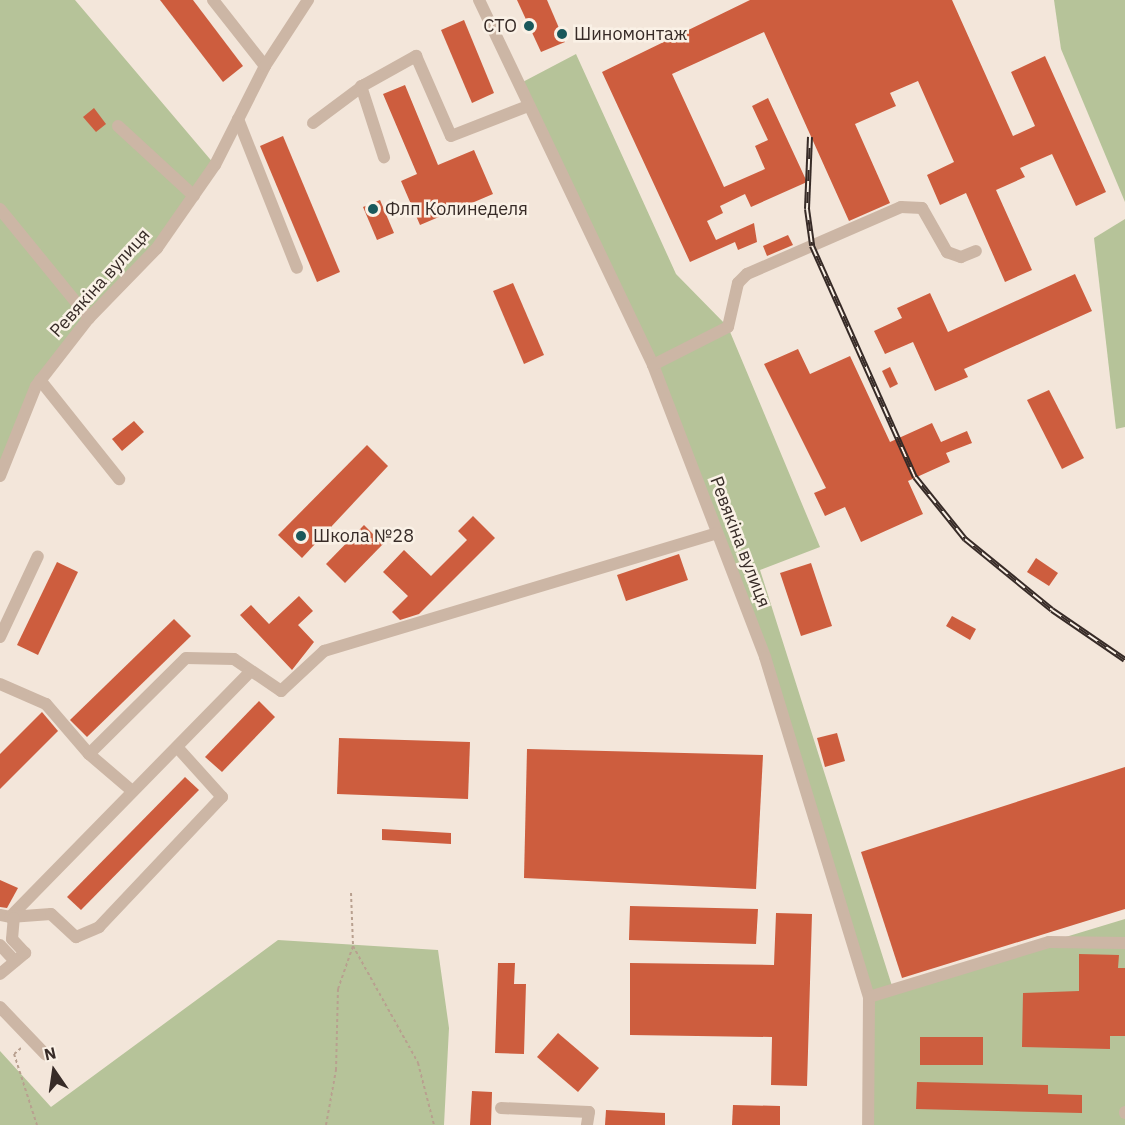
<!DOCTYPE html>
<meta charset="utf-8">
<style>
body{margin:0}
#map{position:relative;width:1125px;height:1125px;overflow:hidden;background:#f3e6da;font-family:"IBM Plex Sans",sans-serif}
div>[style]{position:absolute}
.green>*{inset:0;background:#b6c399}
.building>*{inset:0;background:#cd5d3e}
.path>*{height:2px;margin-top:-1px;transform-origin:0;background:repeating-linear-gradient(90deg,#b8a08f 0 3px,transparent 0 6px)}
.minor>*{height:12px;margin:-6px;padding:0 6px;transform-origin:6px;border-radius:6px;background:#ccb6a5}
.rail>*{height:6px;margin-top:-3px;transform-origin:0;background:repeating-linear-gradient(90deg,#faf1e6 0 11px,#372b27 0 22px);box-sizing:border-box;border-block:2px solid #372b27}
.dots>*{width:16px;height:16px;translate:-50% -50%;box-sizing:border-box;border:3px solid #faf1e6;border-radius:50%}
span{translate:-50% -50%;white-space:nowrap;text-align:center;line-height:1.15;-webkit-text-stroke:5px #faf1e6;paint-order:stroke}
.poi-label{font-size:18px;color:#372b27}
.right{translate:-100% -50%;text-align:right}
.left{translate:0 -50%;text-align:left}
.street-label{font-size:18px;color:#372b27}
.north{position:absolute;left:24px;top:1041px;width:60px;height:60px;-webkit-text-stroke:4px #faf1e6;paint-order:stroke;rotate:347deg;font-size:16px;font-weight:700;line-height:24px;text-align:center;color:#372b27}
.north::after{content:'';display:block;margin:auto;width:21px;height:27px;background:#372b27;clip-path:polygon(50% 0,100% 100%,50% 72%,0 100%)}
</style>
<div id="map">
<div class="green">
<div style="clip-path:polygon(0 0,75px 0,215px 165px,157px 248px,36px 386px,0 468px)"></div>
<div style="clip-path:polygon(1054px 0,1125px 0,1125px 202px,1061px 49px)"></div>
<div style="clip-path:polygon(576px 54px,676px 274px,728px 327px,820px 547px,760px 570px,893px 989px,1125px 919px,1125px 1125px,868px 1125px,869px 997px,765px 657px,653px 365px,517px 85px)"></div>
<div style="clip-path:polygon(1125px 219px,1125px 427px,1116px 429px,1094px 238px)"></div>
<div style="clip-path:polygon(278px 940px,438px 950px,449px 1028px,444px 1125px,0 1125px,0 1051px,51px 1107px)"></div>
</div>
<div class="building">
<div style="clip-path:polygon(160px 0,193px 0,243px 66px,223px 82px)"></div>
<div style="clip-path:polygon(517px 0,547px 0,565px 42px,541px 52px)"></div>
<div style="clip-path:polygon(750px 0,952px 0,1013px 136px,1035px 126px,1011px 72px,1045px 56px,1106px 192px,1076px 206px,1052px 154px,1020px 168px,1025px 177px,996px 190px,1032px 270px,1005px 282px,966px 193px,940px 205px,927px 175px,954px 162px,918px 81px,890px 93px,896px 106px,855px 124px,890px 203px,849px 221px,764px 32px,672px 74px,724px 187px,765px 169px,755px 146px,768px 140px,752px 106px,768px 98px,807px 182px,751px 207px,745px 194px,720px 206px,723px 213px,707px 221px,716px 240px,754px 223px,757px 242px,738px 250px,735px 242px,690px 262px,602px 72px)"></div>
<div style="clip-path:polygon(464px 20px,494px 93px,472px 103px,441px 30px)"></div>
<div style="clip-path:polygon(405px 85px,438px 165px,474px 150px,493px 194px,420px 225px,401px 181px,417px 174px,383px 94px)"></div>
<div style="clip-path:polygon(94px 108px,106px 124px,96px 132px,83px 117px)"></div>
<div style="clip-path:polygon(283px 136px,340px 272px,317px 282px,260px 146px)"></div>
<div style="clip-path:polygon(380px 200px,394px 233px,377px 240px,363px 207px)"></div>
<div style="clip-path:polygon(788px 235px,793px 245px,767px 256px,763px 246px)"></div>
<div style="clip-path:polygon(1075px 274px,1092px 311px,964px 369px,968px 377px,935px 391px,913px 342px,885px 354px,874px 331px,902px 318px,897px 308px,930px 293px,948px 332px)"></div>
<div style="clip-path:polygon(513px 283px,544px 355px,524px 364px,493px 291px)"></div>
<div style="clip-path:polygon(798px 349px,810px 374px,850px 356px,890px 442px,932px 423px,941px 442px,967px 431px,972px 443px,946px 453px,950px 462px,908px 481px,923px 514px,861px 542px,845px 507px,825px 516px,814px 493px,826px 488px,764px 364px)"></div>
<div style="clip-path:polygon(890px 367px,898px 384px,890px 388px,882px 371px)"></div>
<div style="clip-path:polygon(1049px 390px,1084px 458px,1062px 469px,1027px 400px)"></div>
<div style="clip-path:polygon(134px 421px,144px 432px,122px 451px,112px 439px)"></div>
<div style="clip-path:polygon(367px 445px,388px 466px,302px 558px,278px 535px)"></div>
<div style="clip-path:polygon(473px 516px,495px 538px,419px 614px,400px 620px,392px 612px,408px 596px,383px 572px,404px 550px,431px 576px,467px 540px,458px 531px)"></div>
<div style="clip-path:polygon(364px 525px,383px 544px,345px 583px,326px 564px)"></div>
<div style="clip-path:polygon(679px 554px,688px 580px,626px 601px,617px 575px)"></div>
<div style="clip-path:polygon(1036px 558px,1058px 573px,1049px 586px,1027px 572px)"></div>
<div style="clip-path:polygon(57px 562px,78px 572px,38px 655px,17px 645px)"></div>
<div style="clip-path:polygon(811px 563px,832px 626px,801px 636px,780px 573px)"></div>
<div style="clip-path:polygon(299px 596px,313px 611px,298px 625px,314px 642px,292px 670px,240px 615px,251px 605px,269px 624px)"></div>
<div style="clip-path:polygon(952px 616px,976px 629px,970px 640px,946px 626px)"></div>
<div style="clip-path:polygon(174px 619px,191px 636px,87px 737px,70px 720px)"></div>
<div style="clip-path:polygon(259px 701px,275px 717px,222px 772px,205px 757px)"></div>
<div style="clip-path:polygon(42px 712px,58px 731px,0 789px,0 754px)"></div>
<div style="clip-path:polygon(837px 733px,845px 761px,825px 767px,817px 738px)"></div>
<div style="clip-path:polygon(339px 738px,470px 742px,468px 799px,337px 794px)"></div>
<div style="clip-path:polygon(527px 749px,763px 755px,756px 889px,524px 878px)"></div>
<div style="clip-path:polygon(1125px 767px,1125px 909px,902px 978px,861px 852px)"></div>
<div style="clip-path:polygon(185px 777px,199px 790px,81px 910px,67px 897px)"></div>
<div style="clip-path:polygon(382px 829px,451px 833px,451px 844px,382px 840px)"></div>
<div style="clip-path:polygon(0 880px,18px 888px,7px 908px,0 907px)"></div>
<div style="clip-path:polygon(630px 906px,758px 909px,756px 944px,629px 940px)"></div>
<div style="clip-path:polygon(776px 913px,812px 914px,807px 1086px,771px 1085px,772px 1037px,630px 1035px,630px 963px,774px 965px)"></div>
<div style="clip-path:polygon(1079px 954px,1119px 955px,1118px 968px,1125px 968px,1125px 1036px,1110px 1036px,1110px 1049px,1022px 1047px,1023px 993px,1079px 991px)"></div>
<div style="clip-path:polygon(498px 963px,515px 963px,514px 984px,526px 984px,524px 1054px,495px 1053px)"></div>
<div style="clip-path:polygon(558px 1033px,599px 1068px,578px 1092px,537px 1057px)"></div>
<div style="clip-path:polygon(920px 1037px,983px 1037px,983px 1065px,920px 1065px)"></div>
<div style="clip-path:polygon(917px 1082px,1048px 1085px,1048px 1094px,1082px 1095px,1082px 1113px,916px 1109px)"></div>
<div style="clip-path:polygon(472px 1091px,492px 1092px,491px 1125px,470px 1125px)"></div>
<div style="clip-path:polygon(733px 1105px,780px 1106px,780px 1125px,732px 1125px)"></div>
<div style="clip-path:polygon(606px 1110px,665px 1113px,665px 1125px,605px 1125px)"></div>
</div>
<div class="path">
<div style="left:351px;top:893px;width:53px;rotate:87.8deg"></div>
<div style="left:353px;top:946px;width:134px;rotate:60.9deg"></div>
<div style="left:418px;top:1063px;width:64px;rotate:75.5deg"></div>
<div style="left:21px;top:1048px;width:9px;rotate:139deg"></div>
<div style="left:14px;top:1054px;width:75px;rotate:72.1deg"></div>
<div style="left:326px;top:1125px;width:56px;rotate:-79.7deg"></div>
<div style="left:336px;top:1070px;width:81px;rotate:-88.6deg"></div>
<div style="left:338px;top:989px;width:46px;rotate:-70.8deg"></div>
</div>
<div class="minor">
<div style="left:213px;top:0;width:84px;rotate:51.8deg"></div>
<div style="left:479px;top:0;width:404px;rotate:64.5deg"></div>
<div style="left:653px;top:365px;width:313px;rotate:69deg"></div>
<div style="left:765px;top:657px;width:356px;rotate:73deg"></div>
<div style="left:869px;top:997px;width:128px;rotate:90.4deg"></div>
<div style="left:361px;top:86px;width:75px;rotate:72.1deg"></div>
<div style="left:238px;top:119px;width:160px;rotate:68.4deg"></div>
<div style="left:313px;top:123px;width:64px;rotate:-36.7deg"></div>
<div style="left:364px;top:85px;width:60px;rotate:-29.1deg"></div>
<div style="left:416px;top:56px;width:87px;rotate:66.4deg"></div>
<div style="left:451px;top:136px;width:83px;rotate:-21.3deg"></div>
<div style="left:118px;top:126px;width:103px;rotate:42.6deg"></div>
<div style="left:0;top:209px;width:141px;rotate:50.8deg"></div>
<div style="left:653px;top:365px;width:84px;rotate:-26.9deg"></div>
<div style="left:728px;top:327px;width:45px;rotate:-77.2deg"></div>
<div style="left:738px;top:283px;width:13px;rotate:-45deg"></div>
<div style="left:747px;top:274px;width:168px;rotate:-23.5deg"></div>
<div style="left:901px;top:207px;width:21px;rotate:3deg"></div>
<div style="left:922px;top:208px;width:51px;rotate:60.4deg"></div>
<div style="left:947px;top:252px;width:15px;rotate:20deg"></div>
<div style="left:961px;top:257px;width:16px;rotate:-22deg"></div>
<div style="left:40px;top:380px;width:127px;rotate:51.4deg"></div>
<div style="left:0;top:476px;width:97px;rotate:-68.2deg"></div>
<div style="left:36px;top:386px;width:86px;rotate:-52.1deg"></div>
<div style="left:89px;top:318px;width:98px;rotate:-45.8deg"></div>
<div style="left:157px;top:248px;width:101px;rotate:-55.1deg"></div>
<div style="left:215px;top:165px;width:111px;rotate:-63.2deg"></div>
<div style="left:265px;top:66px;width:79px;rotate:-56.9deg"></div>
<div style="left:0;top:637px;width:89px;rotate:-64.9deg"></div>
<div style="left:0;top:684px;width:50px;rotate:23.5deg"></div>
<div style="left:46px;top:704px;width:66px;rotate:49.3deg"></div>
<div style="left:89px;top:754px;width:55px;rotate:40.6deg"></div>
<div style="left:89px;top:754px;width:136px;rotate:-44.7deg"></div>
<div style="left:186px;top:658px;width:48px;rotate:1.2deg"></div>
<div style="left:234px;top:659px;width:57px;rotate:34.2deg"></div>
<div style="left:281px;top:691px;width:59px;rotate:-42.9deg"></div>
<div style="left:324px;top:651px;width:410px;rotate:-16.7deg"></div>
<div style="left:0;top:915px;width:10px;rotate:11deg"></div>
<div style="left:10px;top:917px;width:342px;rotate:-45.6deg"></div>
<div style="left:10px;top:917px;width:41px;rotate:-4.2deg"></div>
<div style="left:51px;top:914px;width:34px;rotate:43deg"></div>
<div style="left:76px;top:937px;width:25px;rotate:-23deg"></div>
<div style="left:99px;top:927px;width:179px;rotate:-46.6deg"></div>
<div style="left:222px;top:797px;width:67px;rotate:-132deg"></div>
<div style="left:0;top:945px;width:22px;rotate:47deg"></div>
<div style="left:0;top:974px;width:33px;rotate:-40deg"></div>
<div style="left:25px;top:953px;width:19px;rotate:-133deg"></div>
<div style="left:12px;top:939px;width:21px;rotate:-85deg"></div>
<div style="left:869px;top:997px;width:188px;rotate:-17deg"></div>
<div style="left:1049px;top:942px;width:76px;rotate:0.8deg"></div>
<div style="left:0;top:1007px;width:66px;rotate:46.2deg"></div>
<div style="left:501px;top:1108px;width:88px;rotate:2.6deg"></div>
<div style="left:589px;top:1112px;width:13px;rotate:99deg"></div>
<div style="left:1125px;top:1113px;width:1px;rotate:-90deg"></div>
</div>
<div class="rail">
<div style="left:810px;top:137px;width:72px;rotate:92.4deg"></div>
<div style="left:807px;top:209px;width:37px;rotate:82deg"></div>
<div style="left:812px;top:246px;width:253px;rotate:66deg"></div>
<div style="left:915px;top:477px;width:80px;rotate:51.1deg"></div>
<div style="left:965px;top:539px;width:112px;rotate:39.2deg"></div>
<div style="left:1052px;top:610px;width:88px;rotate:34.4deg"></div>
</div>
<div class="dots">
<div style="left:529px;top:26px;background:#1a585b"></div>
<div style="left:562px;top:34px;background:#1a585b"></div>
<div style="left:373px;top:209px;background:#1a585b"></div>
<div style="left:301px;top:536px;background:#1a585b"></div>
</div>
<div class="poi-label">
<span class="right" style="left:517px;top:26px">СТО</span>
<span class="left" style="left:574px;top:34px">Шиномонтаж</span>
<span class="left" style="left:385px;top:209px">Флп Колинеделя</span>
<span class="left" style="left:313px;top:536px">Школа №28</span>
</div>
<div class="street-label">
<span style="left:100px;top:283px;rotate:-48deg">Ревякіна вулиця</span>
<span style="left:740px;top:542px;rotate:69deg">Ревякіна вулиця</span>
</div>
<div class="north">N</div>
</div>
